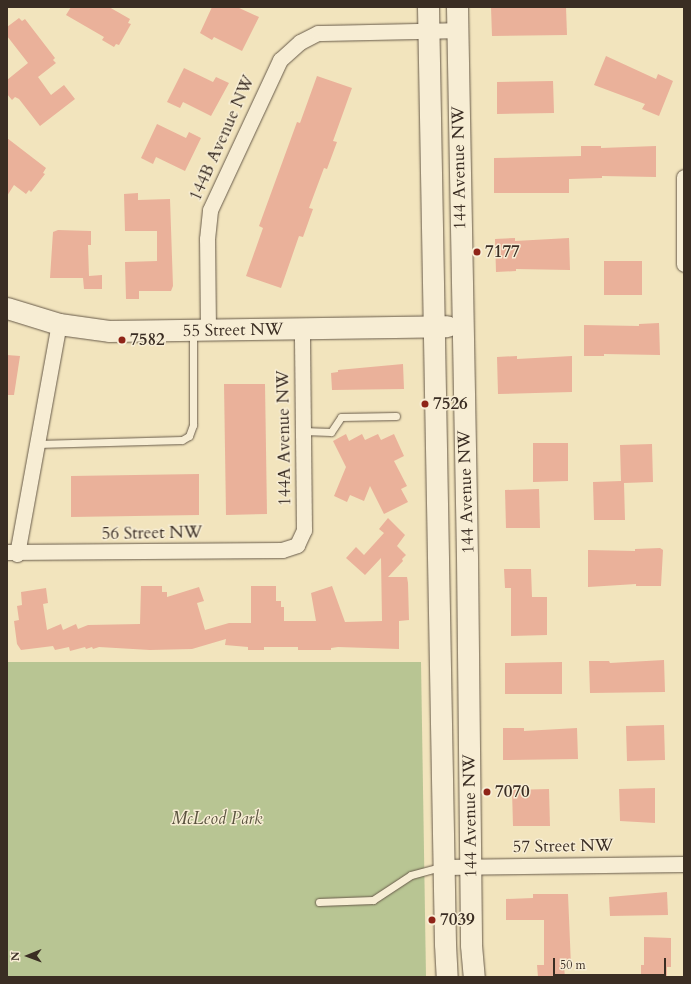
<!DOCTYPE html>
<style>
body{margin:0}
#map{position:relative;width:691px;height:984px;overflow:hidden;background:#f2e4bd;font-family:Cardo,serif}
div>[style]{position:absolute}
.green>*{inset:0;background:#b8c593}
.building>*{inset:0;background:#eab19a}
.roads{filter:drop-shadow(0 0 1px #685b4a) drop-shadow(0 0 1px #685b4a)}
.lane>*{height:7px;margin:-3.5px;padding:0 3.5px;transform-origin:3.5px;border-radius:3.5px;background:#f7edd4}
.street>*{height:15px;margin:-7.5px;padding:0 7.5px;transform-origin:7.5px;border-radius:7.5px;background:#f7edd4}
.secondary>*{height:21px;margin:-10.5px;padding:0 10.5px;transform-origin:10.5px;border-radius:10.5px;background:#f7edd4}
.dots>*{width:11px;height:11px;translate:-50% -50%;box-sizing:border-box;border:2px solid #f7edd4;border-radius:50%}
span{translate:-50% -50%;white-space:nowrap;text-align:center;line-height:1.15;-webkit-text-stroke:3px #f7edd4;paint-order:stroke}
.street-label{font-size:17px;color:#3a2d23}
.poi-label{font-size:17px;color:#3a2d23;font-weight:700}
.left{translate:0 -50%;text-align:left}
.park-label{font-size:17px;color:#5a533f;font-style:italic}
.frame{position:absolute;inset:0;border:8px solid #3a2d23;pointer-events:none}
.north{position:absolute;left:8px;top:936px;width:40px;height:40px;-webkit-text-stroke:3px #f7edd4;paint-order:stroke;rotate:269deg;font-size:11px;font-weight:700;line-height:16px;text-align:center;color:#3a2d23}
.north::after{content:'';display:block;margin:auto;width:14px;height:18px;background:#3a2d23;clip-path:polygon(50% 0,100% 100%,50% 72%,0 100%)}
.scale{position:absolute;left:553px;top:958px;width:113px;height:18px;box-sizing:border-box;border:2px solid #3a2d23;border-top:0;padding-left:5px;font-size:12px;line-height:14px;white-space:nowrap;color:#3a2d23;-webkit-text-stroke:3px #f7edd4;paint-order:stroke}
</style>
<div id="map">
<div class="green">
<div style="clip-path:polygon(7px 662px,421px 662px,426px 977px,7px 977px)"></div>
</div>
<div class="building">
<div style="clip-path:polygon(71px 7px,109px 7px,130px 19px,128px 23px,131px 24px,119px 45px,116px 44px,114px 47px,102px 40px,104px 37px,66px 15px)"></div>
<div style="clip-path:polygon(212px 7px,237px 7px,259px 17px,242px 51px,214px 37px,212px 40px,200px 33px)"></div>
<div style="clip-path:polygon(491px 7px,566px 7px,567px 35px,492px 36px)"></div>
<div style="clip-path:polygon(19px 18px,22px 21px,25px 19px,55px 58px,53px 60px,56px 63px,38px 77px,51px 95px,64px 85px,75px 99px,40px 126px,19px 99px,15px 97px,12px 100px,7px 94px,7px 80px,28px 63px,7px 36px,7px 27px)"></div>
<div style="clip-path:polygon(606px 56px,656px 79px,658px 74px,673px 81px,659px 116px,642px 109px,645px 104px,594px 85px)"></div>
<div style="clip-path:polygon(184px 68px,213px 82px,216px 77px,229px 83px,211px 116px,183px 102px,180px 108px,167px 102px)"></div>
<div style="clip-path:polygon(317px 76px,352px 88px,333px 141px,337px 142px,327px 169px,324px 168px,309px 208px,313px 209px,303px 237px,299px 236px,281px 288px,246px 276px,263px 228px,259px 226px,297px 122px,300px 123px)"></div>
<div style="clip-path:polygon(553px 81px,554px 113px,497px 114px,497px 82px)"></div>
<div style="clip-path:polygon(157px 124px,186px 138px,189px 132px,201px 138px,185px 171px,156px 157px,153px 164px,141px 158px)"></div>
<div style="clip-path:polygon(7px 138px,46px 168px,43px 173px,45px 174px,31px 192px,29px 190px,26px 194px,14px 185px,7px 196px)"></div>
<div style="clip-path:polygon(581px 146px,601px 146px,601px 148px,656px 146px,656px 177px,602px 176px,602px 178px,569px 179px,569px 193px,494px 193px,494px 158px,581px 156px)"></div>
<div style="clip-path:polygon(138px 193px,138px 200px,170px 199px,173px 286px,171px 291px,139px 291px,139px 299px,126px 299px,125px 262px,157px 261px,157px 231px,125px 231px,124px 194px)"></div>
<div style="clip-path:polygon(58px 230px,91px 231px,91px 245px,88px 245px,89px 276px,102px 275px,102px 289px,84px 289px,83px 278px,50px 278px,53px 232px)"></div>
<div style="clip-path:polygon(515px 238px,515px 241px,569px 238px,570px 270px,516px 269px,516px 271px,496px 272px,495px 239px)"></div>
<div style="clip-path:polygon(604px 261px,642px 261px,642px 295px,604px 295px)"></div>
<div style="clip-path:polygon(659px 323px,660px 355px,604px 354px,604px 356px,584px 356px,584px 325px,639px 326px,639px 324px)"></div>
<div style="clip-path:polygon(7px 355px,20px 356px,14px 395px,7px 395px)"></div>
<div style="clip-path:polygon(517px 356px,517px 359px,572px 356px,572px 392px,498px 394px,497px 357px)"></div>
<div style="clip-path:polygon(403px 364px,404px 389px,332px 390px,331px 373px,338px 372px,338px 370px)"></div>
<div style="clip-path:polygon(224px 384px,265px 384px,267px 514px,226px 515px)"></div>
<div style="clip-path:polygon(346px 434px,349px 441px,362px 434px,365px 440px,378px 434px,381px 440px,394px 434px,404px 456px,394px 461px,407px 486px,401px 489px,408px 502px,384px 514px,370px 486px,364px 501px,350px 495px,347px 502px,334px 496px,346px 467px,333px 441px)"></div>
<div style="clip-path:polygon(533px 443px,568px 443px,568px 481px,533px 482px)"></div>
<div style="clip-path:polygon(652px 444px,653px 482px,624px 483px,625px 520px,594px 520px,593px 482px,621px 481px,620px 445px)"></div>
<div style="clip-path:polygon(199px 474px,199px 515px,71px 517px,71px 476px)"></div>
<div style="clip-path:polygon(539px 489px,540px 528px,506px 528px,505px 490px)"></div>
<div style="clip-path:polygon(388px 518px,405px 535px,397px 546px,406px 555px,402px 559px,403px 561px,388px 577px,407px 577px,408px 583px,409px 620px,399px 621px,399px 649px,338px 647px,331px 648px,331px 650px,298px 650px,298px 647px,264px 647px,264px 650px,248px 650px,248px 647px,225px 645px,226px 639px,192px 649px,150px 650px,99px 647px,93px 649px,92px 647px,86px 649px,85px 647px,70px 651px,69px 647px,55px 650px,53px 646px,21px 650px,17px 644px,14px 621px,19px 620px,17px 606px,22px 605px,21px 592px,46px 588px,48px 603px,43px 604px,47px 630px,61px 624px,63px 630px,76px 624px,78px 629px,88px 625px,140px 624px,141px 586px,162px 586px,162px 592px,167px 592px,167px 597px,199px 587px,204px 601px,197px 603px,205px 630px,229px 623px,251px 623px,251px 586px,276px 586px,276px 601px,281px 601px,281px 607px,284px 607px,284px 621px,316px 621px,311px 593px,332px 586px,345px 622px,382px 621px,381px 558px,365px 575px,346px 558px,356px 547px,364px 555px,384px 533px,379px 529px)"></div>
<div style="clip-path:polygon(660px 548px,663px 550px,661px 586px,636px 586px,636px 584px,588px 587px,588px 550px,635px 551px,635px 549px)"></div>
<div style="clip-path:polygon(504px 569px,531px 569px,532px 597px,547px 597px,547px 635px,511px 636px,511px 588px,505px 588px)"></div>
<div style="clip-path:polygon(664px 660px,665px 692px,590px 693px,589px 661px,609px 661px,610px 663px)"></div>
<div style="clip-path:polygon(562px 662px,562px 694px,505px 694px,505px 663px)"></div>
<div style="clip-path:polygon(664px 725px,665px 760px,627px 761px,626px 726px)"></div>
<div style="clip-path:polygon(503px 728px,524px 728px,524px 731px,577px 728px,578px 759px,503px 760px)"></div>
<div style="clip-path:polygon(655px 788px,655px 823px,620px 821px,619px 789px)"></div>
<div style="clip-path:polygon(549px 789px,550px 826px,513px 826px,512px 790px)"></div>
<div style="clip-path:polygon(667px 892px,668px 915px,610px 916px,609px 897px)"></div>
<div style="clip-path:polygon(533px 894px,568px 894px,571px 966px,564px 967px,565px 977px,538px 977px,537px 965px,544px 965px,544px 920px,506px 920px,506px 899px,533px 898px)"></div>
<div style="clip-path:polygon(644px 937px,671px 938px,671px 967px,667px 967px,667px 977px,641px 977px,641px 965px,644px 965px)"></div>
</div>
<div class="roads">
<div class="lane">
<div style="left:303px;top:431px;width:28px;rotate:2deg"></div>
<div style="left:331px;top:432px;width:18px;rotate:-56deg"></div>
<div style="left:341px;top:417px;width:55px;rotate:-1deg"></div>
<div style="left:37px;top:444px;width:145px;rotate:-1.6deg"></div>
<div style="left:182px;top:440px;width:8px;rotate:-30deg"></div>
<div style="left:189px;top:436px;width:12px;rotate:-70deg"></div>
<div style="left:193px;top:425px;width:93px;rotate:-90deg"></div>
<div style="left:319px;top:902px;width:54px;rotate:-2.1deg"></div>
<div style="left:373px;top:900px;width:45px;rotate:-33.3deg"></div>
<div style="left:411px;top:875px;width:31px;rotate:-15deg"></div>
</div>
<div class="street">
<div style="left:684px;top:177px;width:87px;rotate:90deg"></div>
<div style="left:208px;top:330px;width:91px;rotate:-90.6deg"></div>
<div style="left:207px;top:239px;width:29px;rotate:-84deg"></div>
<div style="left:210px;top:210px;width:166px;rotate:-65deg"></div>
<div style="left:280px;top:60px;width:27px;rotate:-42deg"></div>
<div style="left:300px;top:42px;width:20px;rotate:-27deg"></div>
<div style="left:318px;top:33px;width:139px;rotate:-1.2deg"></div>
<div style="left:7px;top:552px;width:275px;rotate:-0.4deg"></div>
<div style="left:282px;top:550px;width:16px;rotate:-18deg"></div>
<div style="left:297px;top:545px;width:17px;rotate:-65deg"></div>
<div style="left:304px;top:530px;width:201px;rotate:-90.6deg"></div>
<div style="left:17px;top:554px;width:234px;rotate:-79.7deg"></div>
<div style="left:444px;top:867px;width:240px;rotate:-0.7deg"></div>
</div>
<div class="secondary">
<div style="left:428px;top:7px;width:937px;rotate:88.96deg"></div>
<div style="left:445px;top:944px;width:33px;rotate:87deg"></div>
<div style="left:457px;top:7px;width:550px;rotate:88.96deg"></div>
<div style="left:467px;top:557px;width:388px;rotate:89.4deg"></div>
<div style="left:471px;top:945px;width:32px;rotate:85deg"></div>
<div style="left:7px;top:308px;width:54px;rotate:17.1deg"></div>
<div style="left:59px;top:324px;width:50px;rotate:8deg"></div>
<div style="left:109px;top:331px;width:338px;rotate:-0.8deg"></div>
</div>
</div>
<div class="dots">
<div style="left:477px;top:252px;background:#8f2418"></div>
<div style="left:122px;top:340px;background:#8f2418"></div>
<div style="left:425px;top:404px;background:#8f2418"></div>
<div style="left:487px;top:792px;background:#8f2418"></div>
<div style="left:432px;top:920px;background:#8f2418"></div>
</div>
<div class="street-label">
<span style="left:222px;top:138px;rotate:-66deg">144B Avenue NW</span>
<span style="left:459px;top:168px;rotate:-91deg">144 Avenue NW</span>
<span style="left:233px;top:330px;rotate:-1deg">55 Street NW</span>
<span style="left:284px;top:438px;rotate:-91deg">144A Avenue NW</span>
<span style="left:466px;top:492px;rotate:-92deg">144 Avenue NW</span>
<span style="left:152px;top:533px;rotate:-1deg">56 Street NW</span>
<span style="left:470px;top:816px;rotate:-91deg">144 Avenue NW</span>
<span style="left:563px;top:846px;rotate:-1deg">57 Street NW</span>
</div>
<div class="poi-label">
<span class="left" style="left:485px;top:252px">7177</span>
<span class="left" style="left:130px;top:340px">7582</span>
<span class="left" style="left:433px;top:404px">7526</span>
<span class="left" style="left:495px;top:792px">7070</span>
<span class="left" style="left:440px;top:920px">7039</span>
</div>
<div class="park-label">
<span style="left:217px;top:819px">McLeod Park</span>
</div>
<div class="frame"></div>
<div class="north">N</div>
<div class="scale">50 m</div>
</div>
